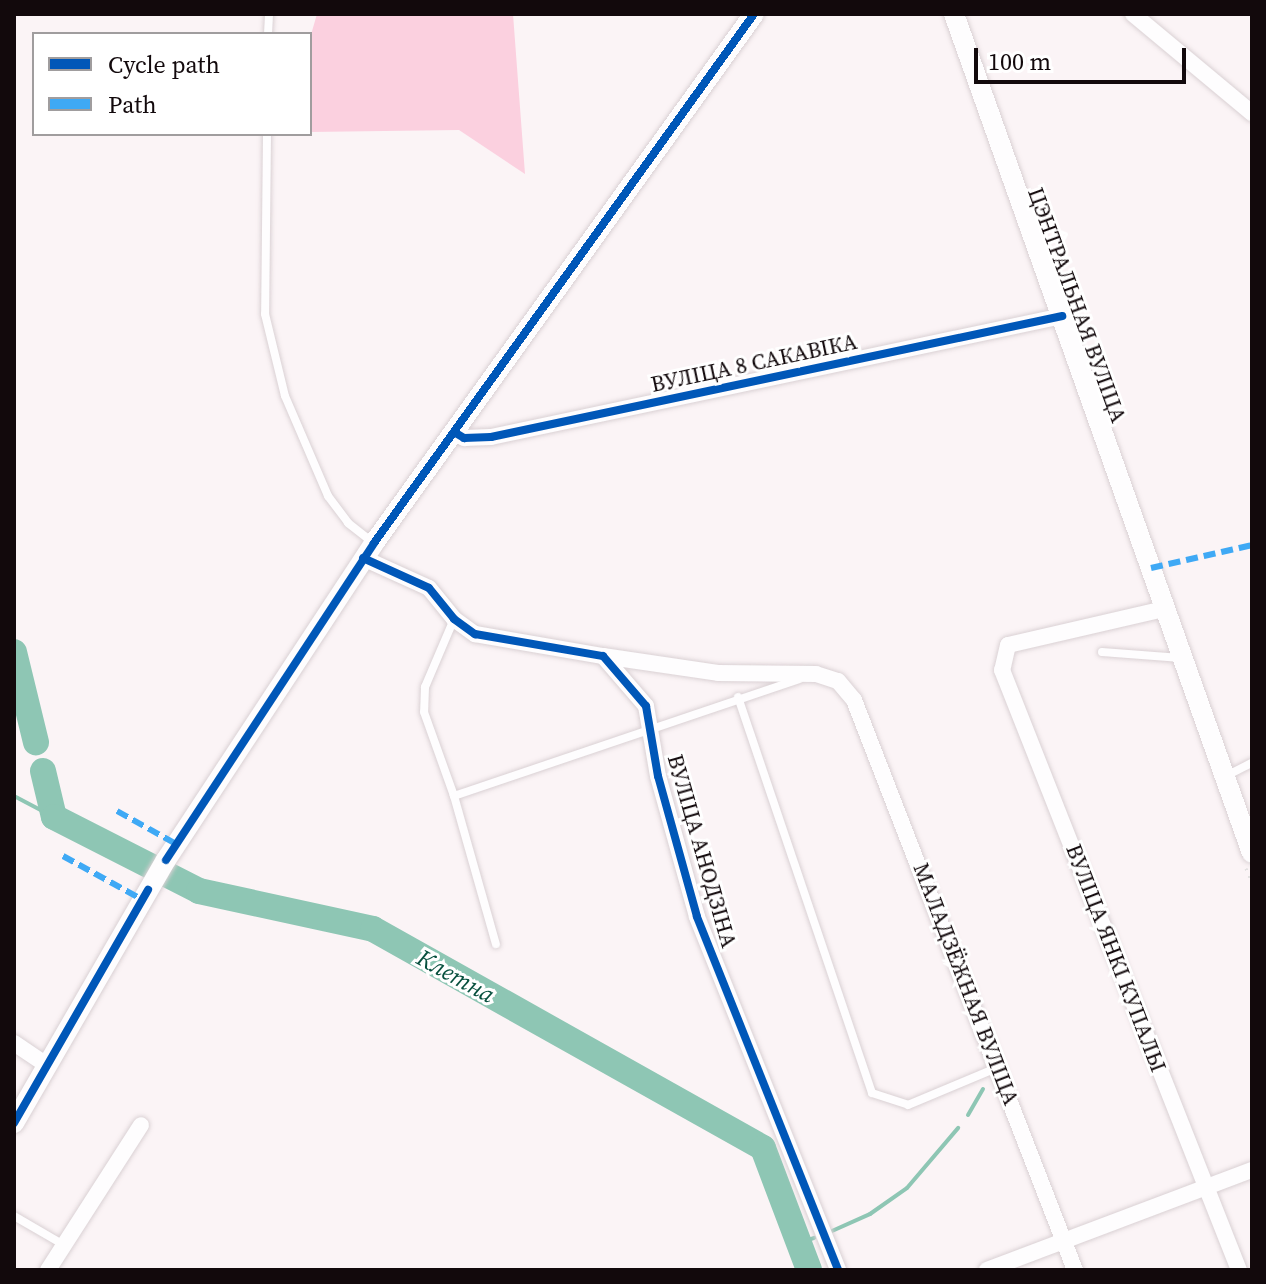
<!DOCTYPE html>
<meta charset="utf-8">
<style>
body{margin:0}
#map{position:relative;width:1266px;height:1284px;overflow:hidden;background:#fbf4f6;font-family:"Source Serif 4",serif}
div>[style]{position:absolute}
.green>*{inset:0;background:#fbd0df}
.stream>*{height:4px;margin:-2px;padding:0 2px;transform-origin:2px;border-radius:2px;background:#8ec6b4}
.river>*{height:26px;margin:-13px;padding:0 13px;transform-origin:13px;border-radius:13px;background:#8ec6b4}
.path>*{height:3px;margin-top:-1.5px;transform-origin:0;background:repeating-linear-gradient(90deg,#e2e0e0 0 2px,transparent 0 8px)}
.roads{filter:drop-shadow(0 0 2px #dad1d4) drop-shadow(0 0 2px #dad1d4)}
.service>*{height:8px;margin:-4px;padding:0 4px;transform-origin:4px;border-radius:4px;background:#fefdfe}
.minor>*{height:16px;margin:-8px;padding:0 8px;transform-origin:8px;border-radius:8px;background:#fefdfe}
.tertiary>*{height:20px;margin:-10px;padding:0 10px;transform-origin:10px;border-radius:10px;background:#fefdfe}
.quiet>*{height:6px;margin-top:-3px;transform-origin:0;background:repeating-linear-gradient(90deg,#3fa9f5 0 12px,transparent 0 18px)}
.cycleway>*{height:8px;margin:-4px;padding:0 4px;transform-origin:4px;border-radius:4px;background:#0057b8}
span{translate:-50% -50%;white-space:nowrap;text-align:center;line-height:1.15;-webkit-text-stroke:6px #fff;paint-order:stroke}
.street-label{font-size:22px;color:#12090c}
.water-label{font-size:24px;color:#07503e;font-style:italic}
.frame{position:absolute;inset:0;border:16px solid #12090c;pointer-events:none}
.legend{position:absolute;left:32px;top:32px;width:280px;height:104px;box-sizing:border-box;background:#fff;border:2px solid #a09d9e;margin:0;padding:10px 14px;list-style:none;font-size:24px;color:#12090c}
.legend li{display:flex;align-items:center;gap:16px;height:40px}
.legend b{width:40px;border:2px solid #a09d9e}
.scale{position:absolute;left:974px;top:48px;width:212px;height:36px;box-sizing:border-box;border:4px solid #12090c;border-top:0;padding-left:10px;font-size:24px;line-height:28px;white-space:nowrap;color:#12090c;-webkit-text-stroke:6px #fff;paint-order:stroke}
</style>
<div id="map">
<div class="green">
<div style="clip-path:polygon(317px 14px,513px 14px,525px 174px,459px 130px,310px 132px,310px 38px)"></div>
</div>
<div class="stream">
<div style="left:14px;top:796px;width:45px;rotate:27.7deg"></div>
<div style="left:968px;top:1115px;width:30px;rotate:-60deg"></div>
<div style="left:832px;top:1231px;width:42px;rotate:-24.1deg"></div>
<div style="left:870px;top:1214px;width:45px;rotate:-35.1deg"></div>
<div style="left:907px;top:1188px;width:79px;rotate:-49.6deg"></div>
<div style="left:800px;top:1243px;width:15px;rotate:-20deg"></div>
</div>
<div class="river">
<div style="left:14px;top:652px;width:93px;rotate:76.3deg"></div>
<div style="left:43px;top:771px;width:47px;rotate:76.6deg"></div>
<div style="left:54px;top:817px;width:163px;rotate:27deg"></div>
<div style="left:199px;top:891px;width:178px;rotate:12.3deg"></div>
<div style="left:373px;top:929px;width:447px;rotate:29.3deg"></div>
<div style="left:763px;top:1148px;width:130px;rotate:69.3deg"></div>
</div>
<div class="path">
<div style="left:1246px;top:868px;width:16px;rotate:68deg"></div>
</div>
<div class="roads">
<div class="service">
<div style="left:268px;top:34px;width:20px;rotate:-87deg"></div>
<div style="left:267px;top:134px;width:180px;rotate:90.6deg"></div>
<div style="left:265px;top:314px;width:84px;rotate:76.3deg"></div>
<div style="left:285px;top:396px;width:109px;rotate:66.7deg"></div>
<div style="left:328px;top:496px;width:34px;rotate:53deg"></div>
<div style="left:348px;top:523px;width:33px;rotate:38deg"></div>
<div style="left:454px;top:619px;width:74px;rotate:113.1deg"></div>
<div style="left:425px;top:687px;width:25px;rotate:92deg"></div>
<div style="left:424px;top:712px;width:89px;rotate:70.3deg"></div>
<div style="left:454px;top:796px;width:364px;rotate:-18.7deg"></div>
<div style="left:1102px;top:652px;width:79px;rotate:4.3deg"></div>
<div style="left:738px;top:697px;width:418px;rotate:71.3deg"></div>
<div style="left:872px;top:1093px;width:38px;rotate:18deg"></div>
<div style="left:908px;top:1105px;width:99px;rotate:-22.7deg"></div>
<div style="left:1224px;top:777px;width:31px;rotate:-27deg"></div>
<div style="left:454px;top:796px;width:154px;rotate:74.2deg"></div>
<div style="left:14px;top:1216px;width:58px;rotate:30.1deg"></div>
</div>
<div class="minor">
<div style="left:1133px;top:14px;width:155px;rotate:39.8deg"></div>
<div style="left:454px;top:432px;width:12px;rotate:31deg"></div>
<div style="left:464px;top:438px;width:27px;rotate:-2deg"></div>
<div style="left:491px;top:437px;width:584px;rotate:-11.96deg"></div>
<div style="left:363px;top:558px;width:72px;rotate:24.4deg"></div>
<div style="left:429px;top:588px;width:40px;rotate:51deg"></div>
<div style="left:454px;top:619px;width:26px;rotate:36deg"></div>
<div style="left:475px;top:634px;width:130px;rotate:9.8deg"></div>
<div style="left:603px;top:656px;width:66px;rotate:49.3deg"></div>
<div style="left:646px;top:706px;width:71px;rotate:80.3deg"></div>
<div style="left:658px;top:776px;width:146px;rotate:74.5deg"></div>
<div style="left:697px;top:917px;width:380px;rotate:68.2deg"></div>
<div style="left:1164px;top:609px;width:160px;rotate:167deg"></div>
<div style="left:1008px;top:645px;width:26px;rotate:103deg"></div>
<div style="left:1002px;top:670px;width:645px;rotate:68.45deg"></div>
<div style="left:603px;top:656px;width:116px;rotate:8.4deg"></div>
<div style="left:718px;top:673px;width:98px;rotate:0.6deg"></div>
<div style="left:816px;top:674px;width:23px;rotate:18deg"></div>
<div style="left:838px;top:681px;width:25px;rotate:50deg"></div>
<div style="left:854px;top:700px;width:611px;rotate:68.81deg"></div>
<div style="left:14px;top:1043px;width:40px;rotate:34deg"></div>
<div style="left:48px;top:1270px;width:172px;rotate:-57.3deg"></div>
<div style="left:987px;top:1270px;width:283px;rotate:-20.7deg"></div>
</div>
<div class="tertiary">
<div style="left:954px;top:14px;width:890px;rotate:70.45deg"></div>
<div style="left:14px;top:1123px;width:304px;rotate:-60deg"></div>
<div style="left:166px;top:860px;width:379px;rotate:-56.7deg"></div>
<div style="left:374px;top:543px;width:651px;rotate:-54.31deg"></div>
</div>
</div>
<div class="quiet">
<div style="left:1151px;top:568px;width:104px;rotate:-12.8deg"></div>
<div style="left:117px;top:811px;width:68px;rotate:29.2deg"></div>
<div style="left:63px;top:856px;width:91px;rotate:28.8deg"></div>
</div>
<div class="cycleway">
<div style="left:454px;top:432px;width:12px;rotate:31deg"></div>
<div style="left:464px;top:438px;width:27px;rotate:-2deg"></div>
<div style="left:491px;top:437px;width:584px;rotate:-11.96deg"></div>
<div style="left:363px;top:558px;width:72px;rotate:24.4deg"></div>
<div style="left:429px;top:588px;width:40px;rotate:51deg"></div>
<div style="left:454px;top:619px;width:26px;rotate:36deg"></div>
<div style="left:475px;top:634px;width:130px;rotate:9.8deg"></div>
<div style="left:603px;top:656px;width:66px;rotate:49.3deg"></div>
<div style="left:646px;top:706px;width:71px;rotate:80.3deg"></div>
<div style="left:658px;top:776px;width:146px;rotate:74.5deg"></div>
<div style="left:697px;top:917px;width:380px;rotate:68.2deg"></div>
<div style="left:166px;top:860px;width:379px;rotate:-56.7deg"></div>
<div style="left:374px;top:543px;width:651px;rotate:-54.31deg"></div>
<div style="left:14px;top:1123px;width:269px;rotate:-60.1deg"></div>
</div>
<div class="street-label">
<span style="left:1077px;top:305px;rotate:70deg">ЦЭНТРАЛЬНАЯ ВУЛІЦА</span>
<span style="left:754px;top:363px;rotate:-12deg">ВУЛІЦА 8 САКАВІКА</span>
<span style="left:702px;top:851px;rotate:74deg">ВУЛІЦА АНОДЗІНА</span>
<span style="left:1116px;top:958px;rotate:69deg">ВУЛІЦА ЯНКІ КУПАЛЫ</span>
<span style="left:966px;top:984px;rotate:69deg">МАЛАДЗЁЖНАЯ ВУЛІЦА</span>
</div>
<div class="water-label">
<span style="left:456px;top:976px;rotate:29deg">Клетна</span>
</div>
<div class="frame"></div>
<ul class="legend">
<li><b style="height:10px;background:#0057b8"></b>Cycle path</li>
<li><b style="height:10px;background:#3fa9f5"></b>Path</li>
</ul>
<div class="scale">100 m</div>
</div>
